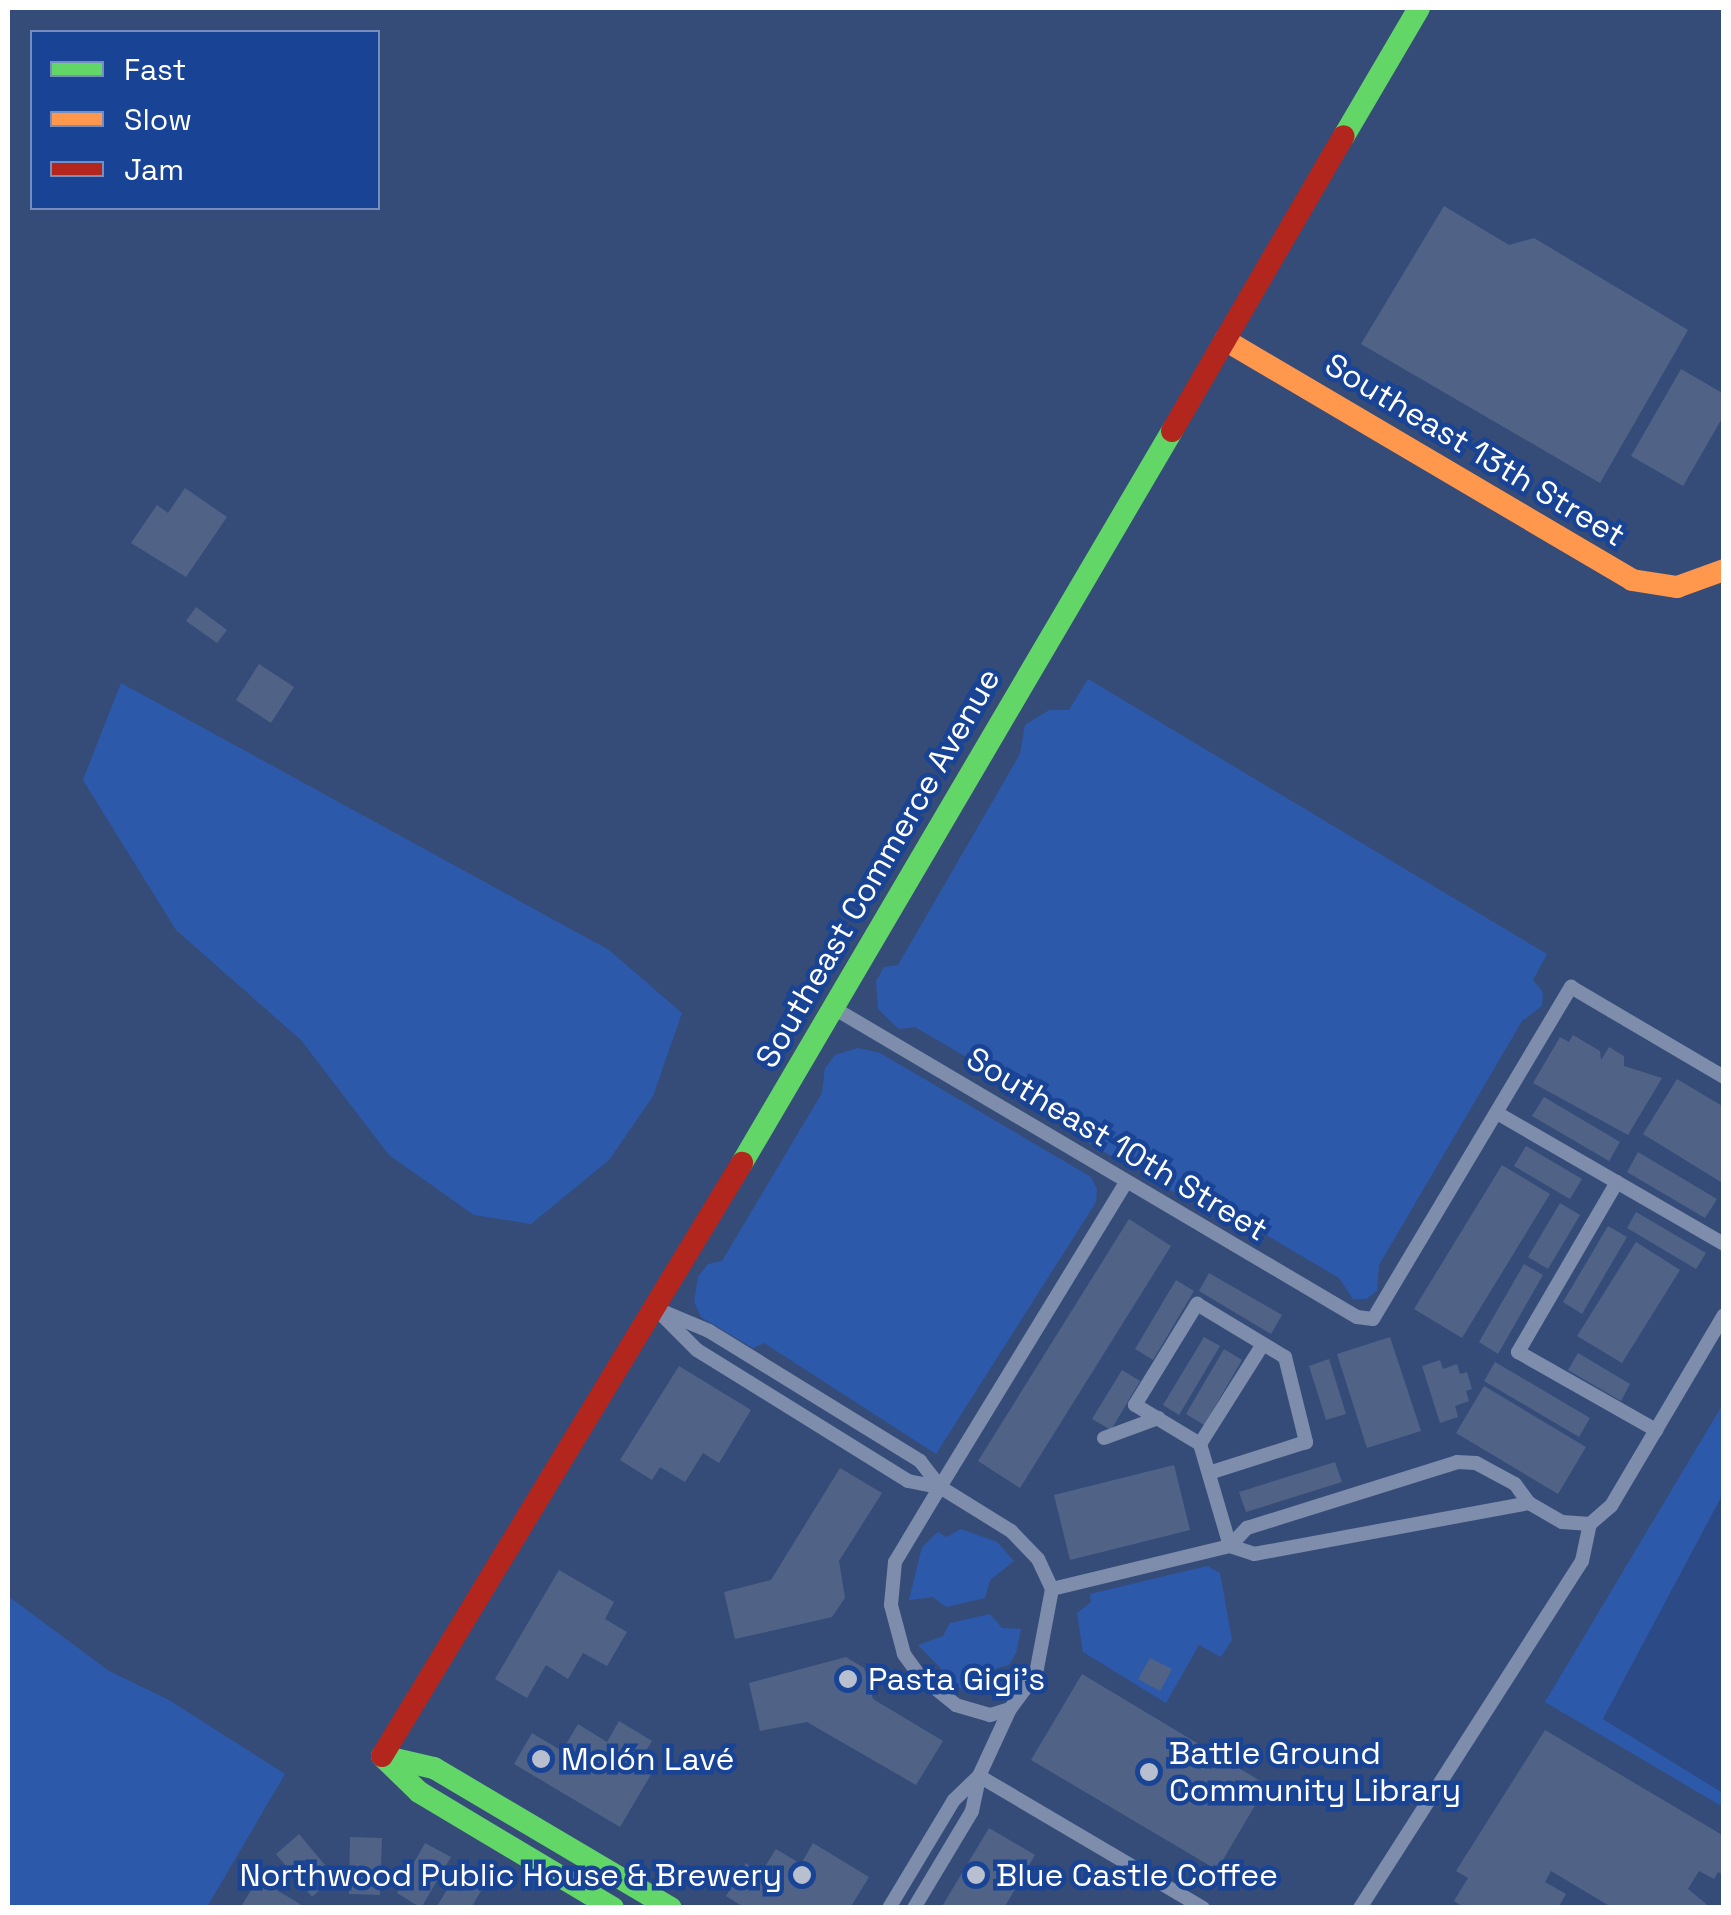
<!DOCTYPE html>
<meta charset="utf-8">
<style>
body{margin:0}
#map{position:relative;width:1731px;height:1915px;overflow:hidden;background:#354c79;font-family:"Space Grotesk",sans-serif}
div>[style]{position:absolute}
.green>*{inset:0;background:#2d59ab}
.water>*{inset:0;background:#2c4a86}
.building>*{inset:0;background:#506387}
.lane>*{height:14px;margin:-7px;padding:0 7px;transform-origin:7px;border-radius:7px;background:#7e8dab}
.fast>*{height:22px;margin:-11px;padding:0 11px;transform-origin:11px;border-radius:11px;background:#63d668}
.slow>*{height:22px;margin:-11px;padding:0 11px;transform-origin:11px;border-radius:11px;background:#ff974d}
.jam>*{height:22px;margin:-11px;padding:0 11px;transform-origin:11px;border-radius:11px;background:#b3261e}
.dots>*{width:28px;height:28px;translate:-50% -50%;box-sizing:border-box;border:5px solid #194395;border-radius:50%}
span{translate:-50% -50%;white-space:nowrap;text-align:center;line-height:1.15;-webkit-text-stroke:9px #194395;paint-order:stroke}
.street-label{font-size:32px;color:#fff}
.poi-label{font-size:32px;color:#fff}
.left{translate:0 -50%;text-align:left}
.right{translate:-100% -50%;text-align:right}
.frame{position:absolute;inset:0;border:10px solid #fff;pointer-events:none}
.legend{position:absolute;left:30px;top:30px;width:350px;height:180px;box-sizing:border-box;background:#194395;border:2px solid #758ebf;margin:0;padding:12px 18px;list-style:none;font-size:30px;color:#fff}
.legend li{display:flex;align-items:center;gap:20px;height:50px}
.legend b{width:50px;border:2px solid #758ebf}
</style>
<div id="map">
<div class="green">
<div style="clip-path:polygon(1088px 679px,1547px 954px,1533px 980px,1543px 992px,1542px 1006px,1522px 1021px,1379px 1265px,1377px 1291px,1366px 1299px,1353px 1299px,1339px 1278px,1195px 1193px,1182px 1196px,1157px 1183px,1154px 1168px,1127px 1153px,1111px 1156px,1087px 1142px,1084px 1126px,915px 1027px,899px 1029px,878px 1009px,876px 981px,884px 967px,898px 965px,1020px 754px,1025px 725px,1049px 710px,1069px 710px)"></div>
<div style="clip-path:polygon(121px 683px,609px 950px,682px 1013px,653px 1096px,609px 1160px,531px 1224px,474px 1215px,389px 1155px,301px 1040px,176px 930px,83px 780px)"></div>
<div style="clip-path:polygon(858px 1048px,880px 1053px,1091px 1177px,1097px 1189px,1096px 1202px,936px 1454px,764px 1343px,753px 1348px,701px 1317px,694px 1302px,698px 1277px,708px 1264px,722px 1261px,822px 1093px,825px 1068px,835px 1055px)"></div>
<div style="clip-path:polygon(1723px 1404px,1723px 1494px,1603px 1719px,1723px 1793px,1723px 1807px,1545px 1702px)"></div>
<div style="clip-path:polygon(961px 1529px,997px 1542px,1014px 1561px,990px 1580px,985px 1598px,946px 1607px,933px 1597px,909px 1600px,922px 1547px,938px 1532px,946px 1537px)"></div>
<div style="clip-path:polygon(1207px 1566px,1220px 1573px,1232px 1640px,1221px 1657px,1199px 1645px,1166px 1703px,1083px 1652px,1077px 1613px,1091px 1602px,1090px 1594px)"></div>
<div style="clip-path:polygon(8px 1596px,109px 1671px,169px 1700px,285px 1774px,207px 1907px,8px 1907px)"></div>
<div style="clip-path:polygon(990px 1614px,1002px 1628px,1021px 1629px,1016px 1653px,1009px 1665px,990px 1670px,981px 1686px,969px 1683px,963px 1691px,918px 1645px,943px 1636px,950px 1623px)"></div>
</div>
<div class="water">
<div style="clip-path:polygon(1723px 1494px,1723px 1793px,1603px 1719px)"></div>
</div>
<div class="building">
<div style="clip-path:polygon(1444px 206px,1509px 245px,1534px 238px,1688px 330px,1600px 483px,1361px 344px)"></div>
<div style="clip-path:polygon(1681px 369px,1724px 394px,1724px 415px,1683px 486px,1631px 456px)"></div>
<div style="clip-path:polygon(185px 488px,227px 517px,186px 577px,131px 543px,157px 505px,168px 513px)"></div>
<div style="clip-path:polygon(196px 607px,227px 630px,217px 643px,186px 621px)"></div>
<div style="clip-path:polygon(259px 664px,294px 687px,271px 723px,236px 700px)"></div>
<div style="clip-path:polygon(1573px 1035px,1600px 1051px,1601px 1060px,1609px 1047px,1624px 1056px,1624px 1066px,1662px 1078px,1628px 1135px,1533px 1083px,1560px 1037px,1569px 1042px)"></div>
<div style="clip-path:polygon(1677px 1079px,1724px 1107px,1724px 1184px,1643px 1134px)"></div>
<div style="clip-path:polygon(1544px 1097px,1620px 1142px,1609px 1161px,1532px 1116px)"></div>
<div style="clip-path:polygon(1526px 1146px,1582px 1179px,1570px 1199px,1514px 1166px)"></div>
<div style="clip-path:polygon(1638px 1152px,1717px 1199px,1705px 1218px,1627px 1172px)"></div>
<div style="clip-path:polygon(1502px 1165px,1550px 1194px,1462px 1338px,1414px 1309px)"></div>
<div style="clip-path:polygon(1560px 1203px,1580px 1215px,1548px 1269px,1528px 1257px)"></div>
<div style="clip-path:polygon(1636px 1212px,1706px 1253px,1696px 1269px,1627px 1228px)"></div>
<div style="clip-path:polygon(1129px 1219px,1171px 1246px,1020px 1488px,978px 1461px)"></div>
<div style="clip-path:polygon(1608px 1226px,1627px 1237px,1582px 1314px,1563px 1302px)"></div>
<div style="clip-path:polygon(1636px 1242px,1680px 1270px,1622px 1363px,1577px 1336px)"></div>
<div style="clip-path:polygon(1524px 1264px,1543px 1275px,1498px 1354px,1479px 1342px)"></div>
<div style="clip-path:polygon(1209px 1273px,1282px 1315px,1271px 1334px,1199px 1291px)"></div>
<div style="clip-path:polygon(1176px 1280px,1194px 1291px,1153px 1360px,1135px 1349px)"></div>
<div style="clip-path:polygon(1204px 1337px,1220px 1346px,1179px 1415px,1163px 1405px)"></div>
<div style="clip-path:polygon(1390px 1337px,1421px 1431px,1367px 1448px,1337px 1354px)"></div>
<div style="clip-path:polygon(1224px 1349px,1242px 1360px,1204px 1425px,1186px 1414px)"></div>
<div style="clip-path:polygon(1578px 1353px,1630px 1384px,1621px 1401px,1568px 1370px)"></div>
<div style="clip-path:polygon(1329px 1359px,1346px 1414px,1326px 1420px,1309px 1366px)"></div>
<div style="clip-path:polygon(1440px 1360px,1443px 1369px,1457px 1364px,1460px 1374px,1467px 1372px,1472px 1389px,1466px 1391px,1469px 1401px,1455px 1406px,1458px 1417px,1440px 1423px,1422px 1366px)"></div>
<div style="clip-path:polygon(1495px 1362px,1590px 1418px,1579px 1437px,1484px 1381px)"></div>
<div style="clip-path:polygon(679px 1366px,751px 1410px,719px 1463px,703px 1453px,685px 1482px,660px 1467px,652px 1480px,620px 1460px)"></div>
<div style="clip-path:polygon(1122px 1370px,1140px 1381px,1111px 1430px,1092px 1419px)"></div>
<div style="clip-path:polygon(1484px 1386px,1586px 1447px,1558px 1494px,1456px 1433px)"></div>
<div style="clip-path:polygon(1335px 1462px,1342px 1482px,1246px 1512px,1239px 1492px)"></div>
<div style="clip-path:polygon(1174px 1465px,1190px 1530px,1070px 1560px,1054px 1495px)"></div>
<div style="clip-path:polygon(840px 1468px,882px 1493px,839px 1561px,845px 1598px,832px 1617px,735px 1639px,724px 1592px,771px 1580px)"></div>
<div style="clip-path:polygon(559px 1570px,614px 1602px,605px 1619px,627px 1632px,607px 1666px,583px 1653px,568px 1679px,546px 1665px,527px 1698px,495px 1679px)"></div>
<div style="clip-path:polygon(846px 1657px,864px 1668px,873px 1699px,943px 1741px,916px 1785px,807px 1722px,760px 1731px,749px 1683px)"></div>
<div style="clip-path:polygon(1150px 1658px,1172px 1669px,1160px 1691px,1138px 1679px)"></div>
<div style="clip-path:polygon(1082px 1674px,1267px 1785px,1217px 1870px,1031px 1760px)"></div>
<div style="clip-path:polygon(619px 1721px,652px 1741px,639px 1762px,653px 1771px,620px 1827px,514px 1764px,532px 1733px,562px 1751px,578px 1724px,607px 1742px)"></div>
<div style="clip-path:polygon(1545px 1730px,1724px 1836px,1724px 1875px,1718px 1872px,1714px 1879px,1699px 1871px,1688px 1889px,1711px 1908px,1613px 1908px,1551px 1871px,1545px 1882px,1566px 1894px,1558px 1908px,1465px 1908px,1454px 1901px,1468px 1878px,1456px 1871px)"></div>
<div style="clip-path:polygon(989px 1828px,1035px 1855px,1004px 1908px,941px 1908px)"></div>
<div style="clip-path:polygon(299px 1834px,335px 1877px,312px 1897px,276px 1854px)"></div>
<div style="clip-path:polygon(350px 1837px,382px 1838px,380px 1895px,349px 1894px)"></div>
<div style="clip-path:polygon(425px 1843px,451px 1857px,421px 1908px,397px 1893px)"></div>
<div style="clip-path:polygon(813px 1843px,869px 1877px,850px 1908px,745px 1908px,726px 1896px,746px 1863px,761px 1873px,776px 1849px,801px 1864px)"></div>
<div style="clip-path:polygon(462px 1864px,488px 1879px,471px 1908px,436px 1908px)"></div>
<div style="clip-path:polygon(258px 1879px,300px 1904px,298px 1908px,242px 1905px)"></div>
</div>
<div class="lane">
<div style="left:837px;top:1010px;width:604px;rotate:30.56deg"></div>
<div style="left:1357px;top:1317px;width:16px;rotate:7deg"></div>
<div style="left:1373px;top:1319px;width:387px;rotate:-59.2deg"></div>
<div style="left:1571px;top:987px;width:178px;rotate:30.5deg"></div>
<div style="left:1497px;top:1113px;width:262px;rotate:30deg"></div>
<div style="left:1617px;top:1182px;width:197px;rotate:120.2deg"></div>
<div style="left:1518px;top:1352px;width:159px;rotate:29.5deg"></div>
<div style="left:655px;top:1308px;width:59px;rotate:45deg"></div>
<div style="left:697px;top:1350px;width:248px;rotate:31.8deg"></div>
<div style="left:908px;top:1481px;width:33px;rotate:11deg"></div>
<div style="left:664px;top:1312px;width:49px;rotate:22.9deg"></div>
<div style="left:709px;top:1331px;width:248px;rotate:31.6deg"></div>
<div style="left:920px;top:1461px;width:33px;rotate:52deg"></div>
<div style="left:1104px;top:1438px;width:58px;rotate:-20.3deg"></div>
<div style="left:1200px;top:1444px;width:76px;rotate:-149deg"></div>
<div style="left:1135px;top:1405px;width:119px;rotate:-58.5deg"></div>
<div style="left:1197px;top:1304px;width:103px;rotate:31.1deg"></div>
<div style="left:1285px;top:1357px;width:88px;rotate:76.1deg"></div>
<div style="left:1306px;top:1442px;width:102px;rotate:162.3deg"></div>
<div style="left:940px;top:1487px;width:84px;rotate:31.8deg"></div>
<div style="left:1011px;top:1531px;width:39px;rotate:46deg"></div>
<div style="left:1038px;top:1559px;width:33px;rotate:65deg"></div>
<div style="left:1052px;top:1589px;width:86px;rotate:100.7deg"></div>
<div style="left:1036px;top:1674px;width:44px;rotate:126.6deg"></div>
<div style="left:1010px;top:1709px;width:21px;rotate:163deg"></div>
<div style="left:990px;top:1715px;width:35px;rotate:-164deg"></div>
<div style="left:956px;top:1705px;width:48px;rotate:-141deg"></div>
<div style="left:919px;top:1675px;width:26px;rotate:-126deg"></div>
<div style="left:904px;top:1654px;width:51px;rotate:-104.9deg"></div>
<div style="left:891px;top:1605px;width:43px;rotate:-84.7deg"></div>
<div style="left:895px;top:1562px;width:87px;rotate:-59deg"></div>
<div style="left:940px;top:1487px;width:357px;rotate:-58.6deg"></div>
<div style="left:1230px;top:1546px;width:25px;rotate:18deg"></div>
<div style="left:1254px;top:1554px;width:280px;rotate:-10.5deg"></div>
<div style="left:1230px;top:1546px;width:106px;rotate:-106.4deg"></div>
<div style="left:1200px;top:1444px;width:118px;rotate:-57.8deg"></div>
<div style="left:1052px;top:1589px;width:183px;rotate:-13.6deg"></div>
<div style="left:1230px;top:1546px;width:25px;rotate:-47deg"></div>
<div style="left:1247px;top:1528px;width:220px;rotate:-17.4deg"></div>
<div style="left:1457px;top:1462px;width:19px;rotate:3deg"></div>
<div style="left:1476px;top:1463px;width:44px;rotate:28.3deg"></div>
<div style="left:1515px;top:1484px;width:24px;rotate:54deg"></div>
<div style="left:1529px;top:1503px;width:38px;rotate:30deg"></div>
<div style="left:1562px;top:1522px;width:28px;rotate:4deg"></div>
<div style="left:979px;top:1776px;width:260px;rotate:30.5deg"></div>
<div style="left:889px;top:1908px;width:126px;rotate:-59deg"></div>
<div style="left:954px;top:1800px;width:35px;rotate:-44deg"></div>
<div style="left:979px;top:1776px;width:74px;rotate:-65.2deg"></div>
<div style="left:914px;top:1908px;width:113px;rotate:-59.1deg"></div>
<div style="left:972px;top:1811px;width:35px;rotate:-78deg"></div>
<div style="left:1360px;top:1908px;width:412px;rotate:-57.4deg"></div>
<div style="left:1582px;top:1561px;width:38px;rotate:-78deg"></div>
<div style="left:1590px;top:1524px;width:28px;rotate:-41deg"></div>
<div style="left:1611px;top:1506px;width:222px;rotate:-59.4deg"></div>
</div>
<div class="fast">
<div style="left:1344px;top:136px;width:148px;rotate:-59.6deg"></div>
<div style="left:742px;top:1163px;width:849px;rotate:-59.57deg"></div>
<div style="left:382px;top:1756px;width:53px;rotate:13deg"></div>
<div style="left:434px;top:1768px;width:275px;rotate:30.6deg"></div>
<div style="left:384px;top:1758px;width:49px;rotate:44.2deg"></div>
<div style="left:419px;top:1792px;width:226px;rotate:30.9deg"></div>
</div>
<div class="slow">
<div style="left:1225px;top:340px;width:472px;rotate:30.5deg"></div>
<div style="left:1632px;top:580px;width:46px;rotate:8.8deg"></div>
<div style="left:1677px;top:587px;width:50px;rotate:-19.9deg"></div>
</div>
<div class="jam">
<div style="left:1172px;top:431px;width:341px;rotate:-59.8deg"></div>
<div style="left:382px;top:1756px;width:694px;rotate:-58.74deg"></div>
</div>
<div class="dots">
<div style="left:848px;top:1679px;background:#b8c0d0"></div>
<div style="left:541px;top:1759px;background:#b8c0d0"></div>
<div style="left:1149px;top:1772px;background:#b8c0d0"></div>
<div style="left:802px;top:1875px;background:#b8c0d0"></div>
<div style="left:976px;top:1875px;background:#b8c0d0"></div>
</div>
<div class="street-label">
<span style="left:1475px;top:450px;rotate:31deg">Southeast 13th Street</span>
<span style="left:878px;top:868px;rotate:-60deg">Southeast Commerce Avenue</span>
<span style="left:1117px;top:1144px;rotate:31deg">Southeast 10th Street</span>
</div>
<div class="poi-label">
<span class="left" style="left:868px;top:1679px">Pasta Gigi's</span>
<span class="left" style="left:1169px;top:1772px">Battle Ground<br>Community Library</span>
<span class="left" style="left:561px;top:1759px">Molón Lavé</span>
<span class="right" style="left:782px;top:1875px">Northwood Public House &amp; Brewery</span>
<span class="left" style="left:996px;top:1875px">Blue Castle Coffee</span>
</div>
<div class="frame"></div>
<ul class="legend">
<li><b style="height:12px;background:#63d668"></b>Fast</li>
<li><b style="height:12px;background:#ff974d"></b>Slow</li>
<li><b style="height:12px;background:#b3261e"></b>Jam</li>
</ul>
</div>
